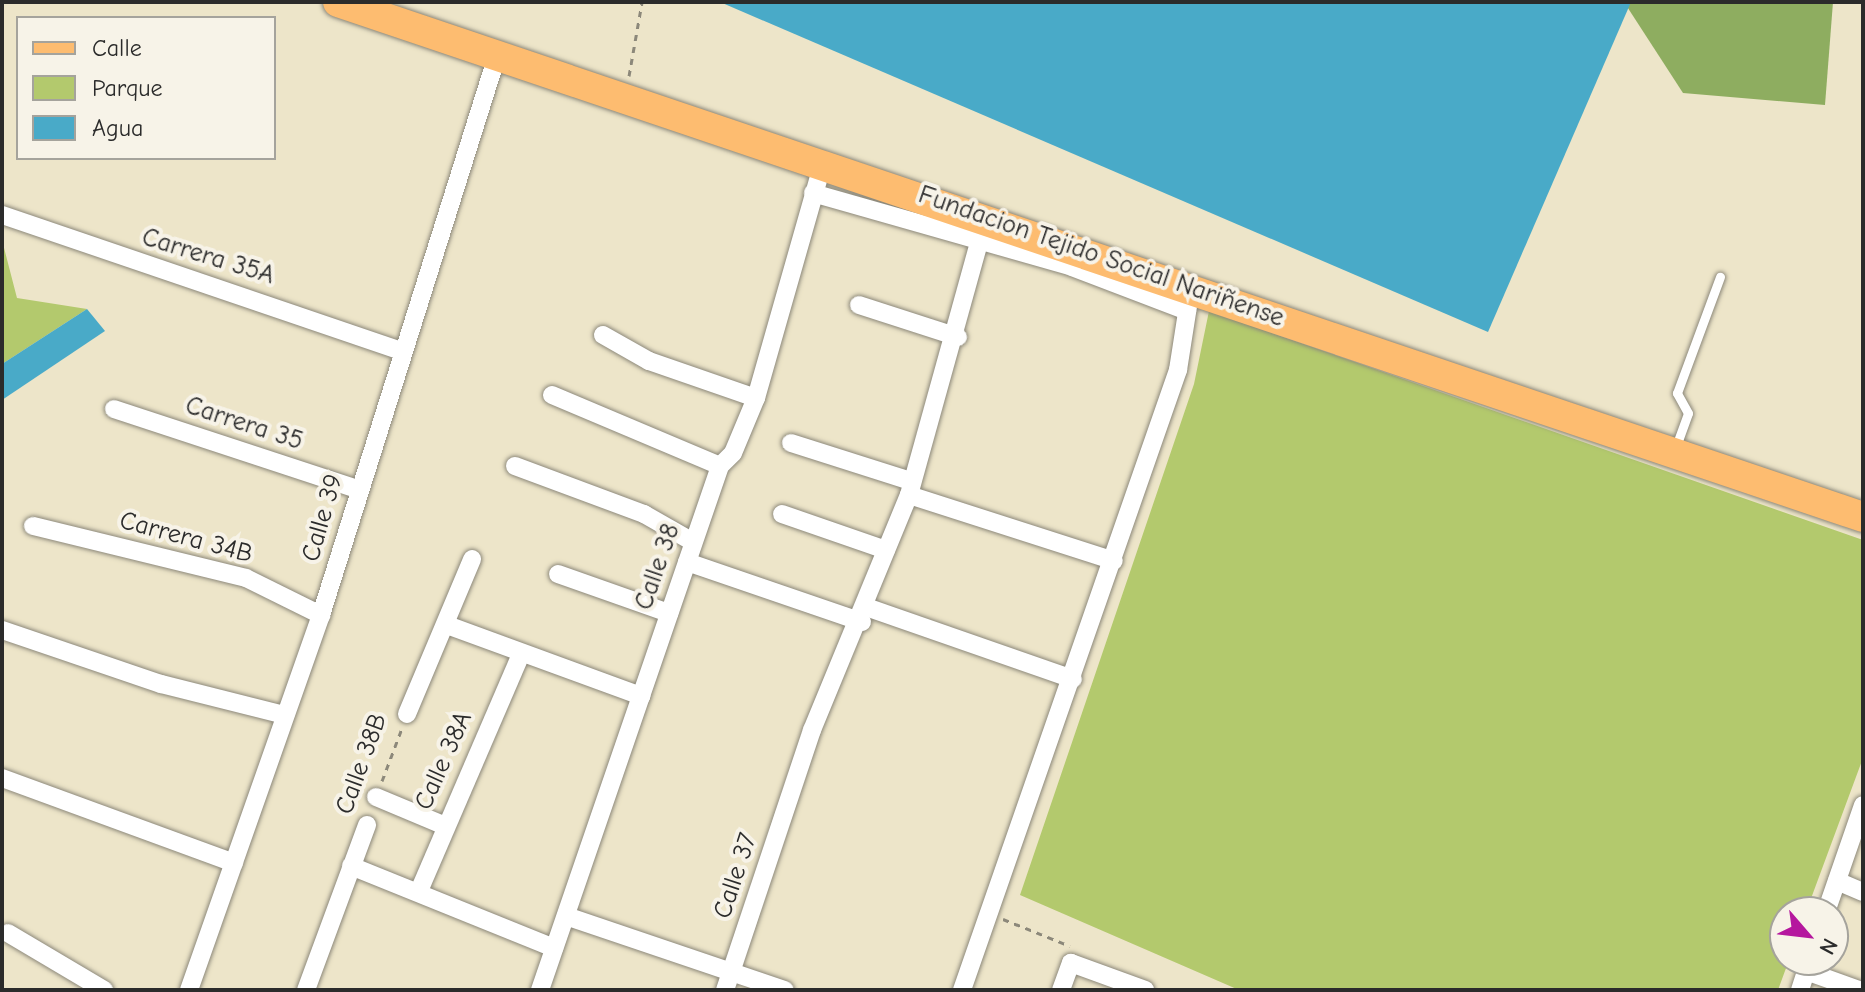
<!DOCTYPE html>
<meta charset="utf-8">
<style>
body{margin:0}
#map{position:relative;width:1865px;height:992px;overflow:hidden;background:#ede5c9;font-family:"Comic Neue",sans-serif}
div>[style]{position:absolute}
.green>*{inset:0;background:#b3c96d}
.forest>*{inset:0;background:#8ead60}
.water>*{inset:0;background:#49aac8}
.path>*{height:3px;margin-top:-1.5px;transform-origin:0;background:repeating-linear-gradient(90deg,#8c887a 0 6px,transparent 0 12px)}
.roads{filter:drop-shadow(0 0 2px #8c887a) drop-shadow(0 0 2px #8c887a)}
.lane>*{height:9px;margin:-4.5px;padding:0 4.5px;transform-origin:4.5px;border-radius:4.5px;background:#fff}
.street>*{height:18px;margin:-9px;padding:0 9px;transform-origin:9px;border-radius:9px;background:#fff}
.primary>*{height:30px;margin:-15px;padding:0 15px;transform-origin:15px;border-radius:15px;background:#fdbc70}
span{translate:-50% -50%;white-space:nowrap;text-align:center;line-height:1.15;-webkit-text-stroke:8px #f7f3e8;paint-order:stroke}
.street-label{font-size:26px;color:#2b2b2b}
.frame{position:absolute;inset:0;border:4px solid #2b2b2b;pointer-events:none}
.legend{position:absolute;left:16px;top:16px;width:260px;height:144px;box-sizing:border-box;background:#f7f3e8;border:2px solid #a5a39c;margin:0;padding:10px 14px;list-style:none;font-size:24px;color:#2b2b2b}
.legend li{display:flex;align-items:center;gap:16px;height:40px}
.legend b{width:40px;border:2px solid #a5a39c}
.north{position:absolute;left:1769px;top:896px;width:80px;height:80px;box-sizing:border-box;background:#f7f3e8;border:2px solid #a5a39c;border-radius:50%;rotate:118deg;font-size:22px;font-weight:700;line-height:32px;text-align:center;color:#2b2b2b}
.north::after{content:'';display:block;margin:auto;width:28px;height:36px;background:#b5179e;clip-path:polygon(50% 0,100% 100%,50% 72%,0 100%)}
</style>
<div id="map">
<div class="green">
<div style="clip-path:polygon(2px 240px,17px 298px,87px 309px,2px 364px)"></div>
<div style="clip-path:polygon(1209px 311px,1863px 540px,1863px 758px,1806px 912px,1785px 912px,1789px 960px,1778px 990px,1239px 990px,1020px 895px,1194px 384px)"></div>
</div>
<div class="forest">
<div style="clip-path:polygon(1624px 2px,1833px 2px,1825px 105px,1683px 93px)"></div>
</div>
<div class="water">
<div style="clip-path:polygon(720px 2px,1631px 2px,1488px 332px)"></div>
<div style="clip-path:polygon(87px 309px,105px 331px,2px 400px,2px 364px)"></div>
</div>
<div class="path">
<div style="left:629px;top:76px;width:75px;rotate:-80deg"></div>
<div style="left:382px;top:781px;width:57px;rotate:-69.3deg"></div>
<div style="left:1003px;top:919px;width:72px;rotate:21.9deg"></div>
</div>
<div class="roads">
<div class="lane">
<div style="left:1675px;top:449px;width:38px;rotate:-70deg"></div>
<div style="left:1688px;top:413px;width:23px;rotate:-119deg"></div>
<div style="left:1677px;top:393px;width:124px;rotate:-69.7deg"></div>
</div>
<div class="street">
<div style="left:813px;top:193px;width:269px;rotate:15.9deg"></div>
<div style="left:1072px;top:267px;width:123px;rotate:20.9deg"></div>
<div style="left:2px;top:215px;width:419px;rotate:18.8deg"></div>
<div style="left:859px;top:305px;width:104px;rotate:17.9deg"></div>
<div style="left:603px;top:335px;width:53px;rotate:29.5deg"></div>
<div style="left:649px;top:361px;width:113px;rotate:19.1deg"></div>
<div style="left:552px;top:395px;width:182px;rotate:22.9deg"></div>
<div style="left:114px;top:409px;width:257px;rotate:18.2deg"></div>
<div style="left:791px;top:443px;width:126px;rotate:17.6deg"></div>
<div style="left:515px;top:466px;width:138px;rotate:20.4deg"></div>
<div style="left:644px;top:514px;width:56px;rotate:29.7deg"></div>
<div style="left:909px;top:495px;width:215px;rotate:17.8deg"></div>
<div style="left:782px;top:514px;width:110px;rotate:19.1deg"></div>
<div style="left:33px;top:526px;width:219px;rotate:13.7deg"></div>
<div style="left:246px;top:578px;width:84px;rotate:26.3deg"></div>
<div style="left:687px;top:562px;width:185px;rotate:18.9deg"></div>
<div style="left:558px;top:574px;width:118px;rotate:19.4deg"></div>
<div style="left:866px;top:607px;width:219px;rotate:19.2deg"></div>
<div style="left:447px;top:625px;width:207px;rotate:20.1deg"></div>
<div style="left:2px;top:630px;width:168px;rotate:18.8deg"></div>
<div style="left:161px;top:684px;width:127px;rotate:14.1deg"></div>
<div style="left:407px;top:714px;width:168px;rotate:-67.2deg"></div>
<div style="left:2px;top:778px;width:247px;rotate:20.1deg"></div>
<div style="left:376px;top:797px;width:73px;rotate:22.7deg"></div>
<div style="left:351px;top:866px;width:219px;rotate:22deg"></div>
<div style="left:1837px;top:881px;width:28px;rotate:23deg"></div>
<div style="left:419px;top:891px;width:258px;rotate:-66.7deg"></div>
<div style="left:1826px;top:912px;width:113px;rotate:-70.9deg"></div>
<div style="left:566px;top:916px;width:231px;rotate:18.7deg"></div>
<div style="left:8px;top:933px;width:112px;rotate:30.7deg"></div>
<div style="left:1806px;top:971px;width:56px;rotate:19.7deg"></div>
<div style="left:189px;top:990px;width:398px;rotate:-70.6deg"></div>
<div style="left:321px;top:615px;width:583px;rotate:-72.53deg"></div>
<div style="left:306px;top:990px;width:176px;rotate:-69.7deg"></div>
<div style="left:540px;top:990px;width:554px;rotate:-71.04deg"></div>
<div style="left:720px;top:466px;width:18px;rotate:-45deg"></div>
<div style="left:733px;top:453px;width:60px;rotate:-67.3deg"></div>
<div style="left:756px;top:398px;width:244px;rotate:-74.1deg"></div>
<div style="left:725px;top:990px;width:274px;rotate:-71.5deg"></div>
<div style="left:812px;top:730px;width:254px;rotate:-67.6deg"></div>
<div style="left:909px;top:495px;width:258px;rotate:-74.5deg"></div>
<div style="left:962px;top:990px;width:657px;rotate:-70.79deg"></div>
<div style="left:1178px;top:370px;width:84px;rotate:-81.1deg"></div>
<div style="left:1061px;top:990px;width:29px;rotate:-70deg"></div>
<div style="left:1071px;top:963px;width:79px;rotate:20deg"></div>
<div style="left:1800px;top:990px;width:32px;rotate:-72deg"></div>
</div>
<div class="primary">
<div style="left:338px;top:2px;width:1610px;rotate:18.66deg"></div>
</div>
</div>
<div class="street-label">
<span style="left:208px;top:257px;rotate:17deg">Carrera 35A</span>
<span style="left:1101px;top:257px;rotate:19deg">Fundacion Tejido Social Nariñense</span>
<span style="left:244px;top:424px;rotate:18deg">Carrera 35</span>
<span style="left:323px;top:518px;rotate:-74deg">Calle 39</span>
<span style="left:186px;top:538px;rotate:15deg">Carrera 34B</span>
<span style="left:658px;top:567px;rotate:-71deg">Calle 38</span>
<span style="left:444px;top:761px;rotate:-66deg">Calle 38A</span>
<span style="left:362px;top:764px;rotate:-70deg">Calle 38B</span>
<span style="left:736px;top:876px;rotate:-72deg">Calle 37</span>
</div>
<div class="frame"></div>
<ul class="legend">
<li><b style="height:10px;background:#fdbc70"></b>Calle</li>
<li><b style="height:22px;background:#b3c96d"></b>Parque</li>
<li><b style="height:22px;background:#49aac8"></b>Agua</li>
</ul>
<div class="north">N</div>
</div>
